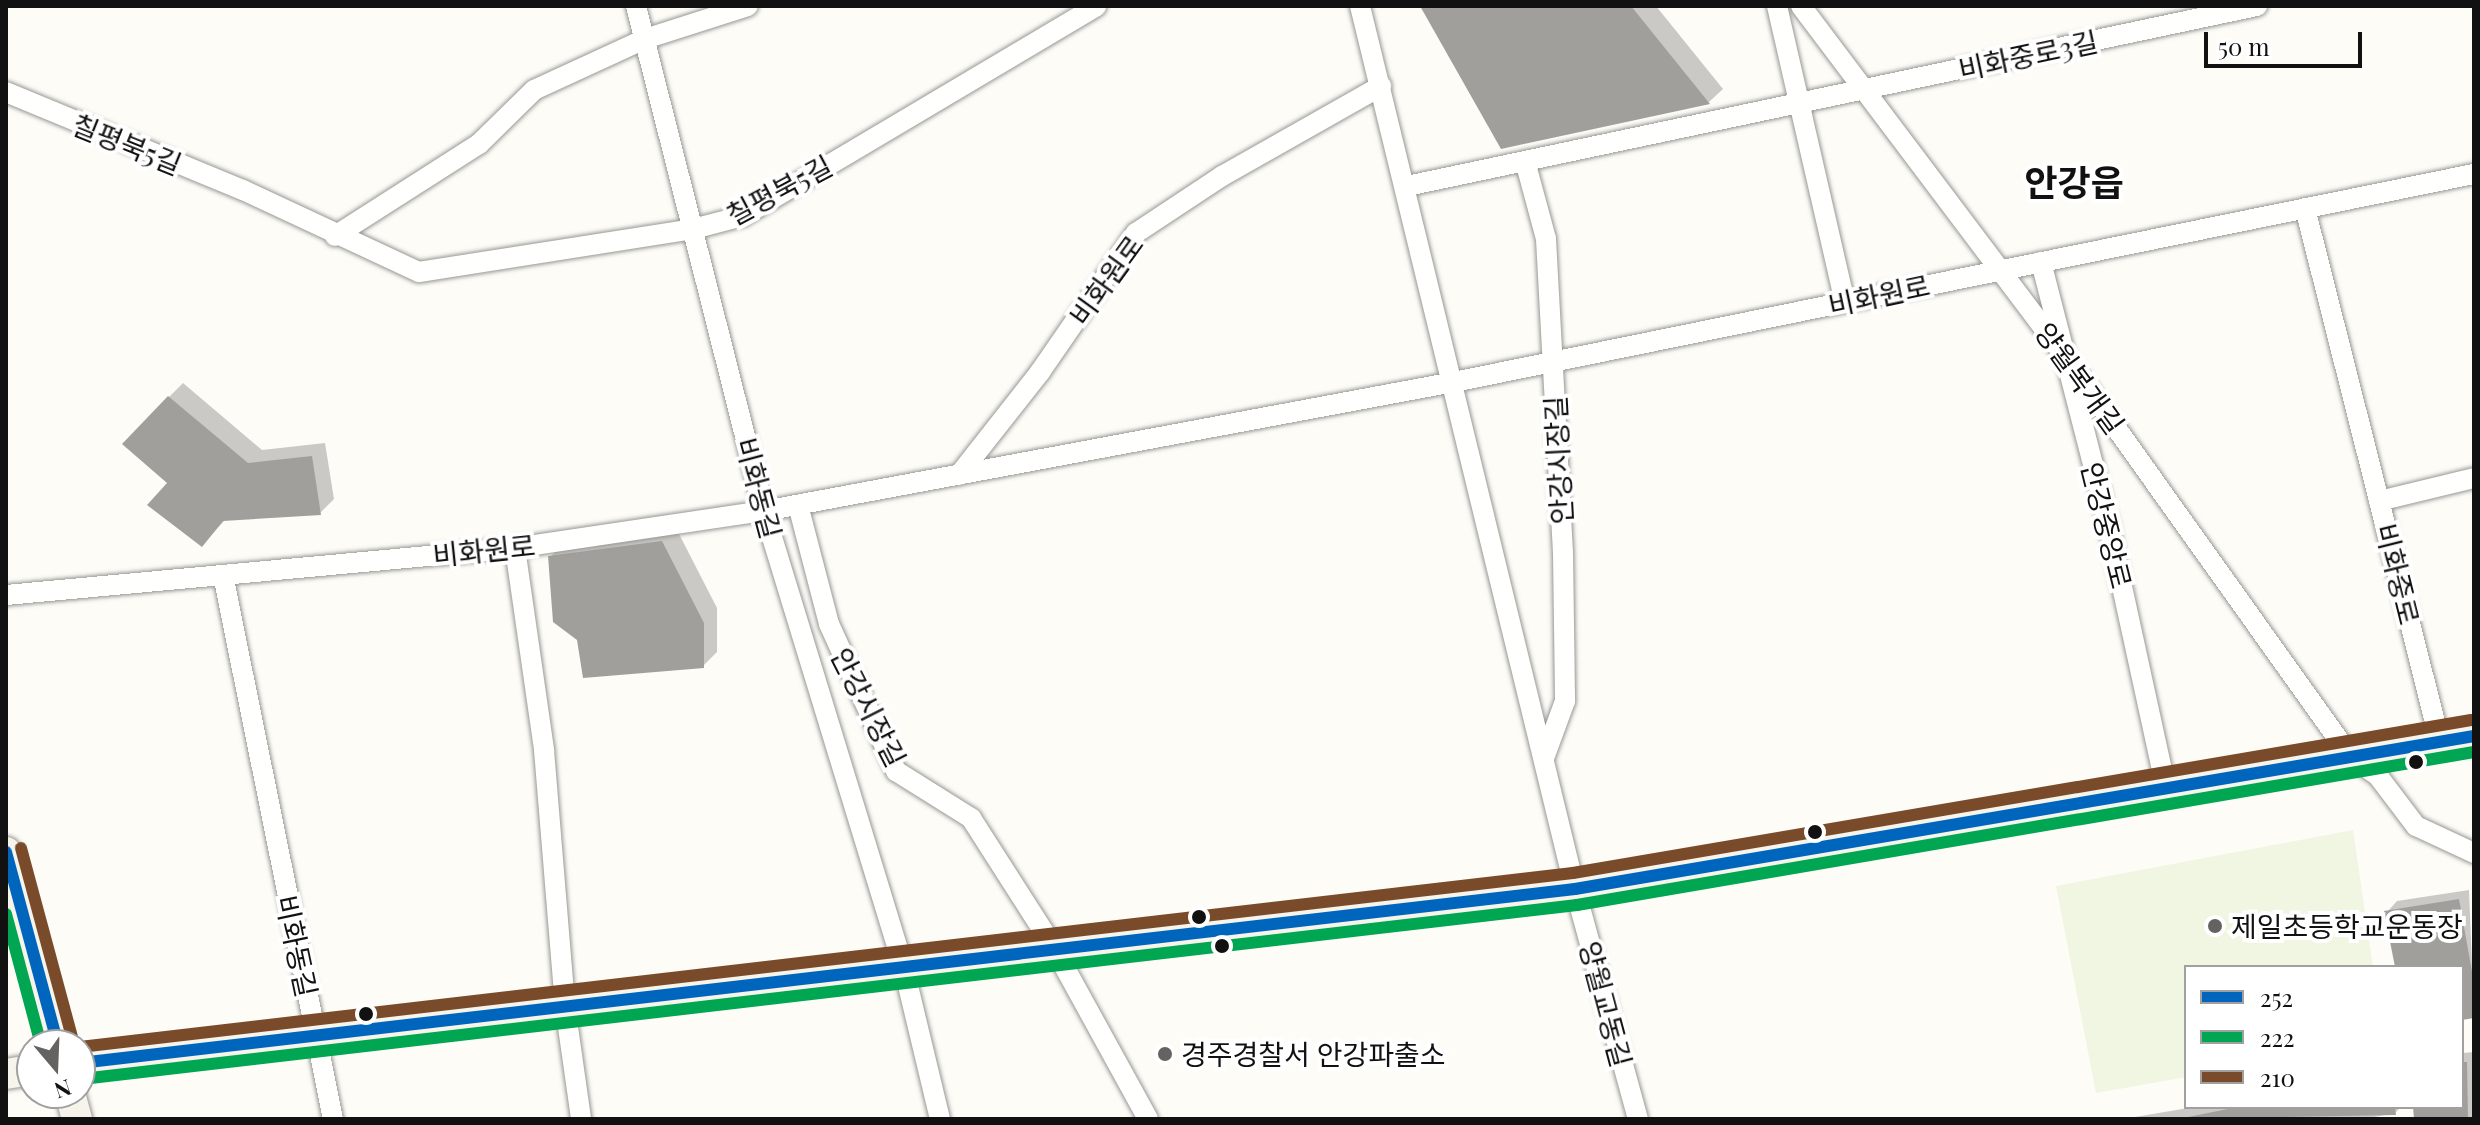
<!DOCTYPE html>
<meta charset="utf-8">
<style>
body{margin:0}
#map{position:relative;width:2480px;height:1125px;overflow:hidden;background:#fdfcf7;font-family:"Playfair Display","Noto Sans KR",serif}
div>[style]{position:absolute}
.pitch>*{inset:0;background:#f0f6e1}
.shadow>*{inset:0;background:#0003}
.building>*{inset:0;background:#a19f9c}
.roads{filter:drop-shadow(0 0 2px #979795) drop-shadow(0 0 2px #979795)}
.minor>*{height:20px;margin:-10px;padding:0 10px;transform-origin:10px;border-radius:10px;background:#fffffe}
.secondary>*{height:30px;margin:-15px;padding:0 15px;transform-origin:15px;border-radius:15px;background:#f6f4eb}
.bus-1>*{height:12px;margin:-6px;padding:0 6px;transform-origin:6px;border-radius:6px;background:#0065bd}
.bus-2>*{height:12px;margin:-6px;padding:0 6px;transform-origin:6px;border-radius:6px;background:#00a651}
.bus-3>*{height:12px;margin:-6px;padding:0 6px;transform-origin:6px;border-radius:6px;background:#7a4b2a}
.dots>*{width:22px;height:22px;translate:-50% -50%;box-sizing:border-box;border:4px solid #fff;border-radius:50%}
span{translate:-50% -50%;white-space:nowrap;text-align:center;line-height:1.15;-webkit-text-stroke:8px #fff;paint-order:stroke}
.street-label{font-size:28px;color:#111}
.poi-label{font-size:28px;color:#111}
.left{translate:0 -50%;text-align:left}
.district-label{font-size:36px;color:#111;font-weight:700}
.frame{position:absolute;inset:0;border:8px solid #111;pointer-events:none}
.legend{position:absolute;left:2184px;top:965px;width:280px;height:144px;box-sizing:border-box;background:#fff;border:2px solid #a0a0a0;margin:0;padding:10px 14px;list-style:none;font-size:24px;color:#111}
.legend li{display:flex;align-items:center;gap:16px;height:40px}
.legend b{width:40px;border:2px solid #a0a0a0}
.north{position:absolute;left:16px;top:1029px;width:80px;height:80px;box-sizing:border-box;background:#fff;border:2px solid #a0a0a0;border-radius:50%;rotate:161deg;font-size:22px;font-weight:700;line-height:32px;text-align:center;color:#111}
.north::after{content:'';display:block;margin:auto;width:28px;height:36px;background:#646362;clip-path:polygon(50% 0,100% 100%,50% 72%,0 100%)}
.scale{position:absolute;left:2204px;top:32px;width:158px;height:36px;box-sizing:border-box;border:4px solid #111;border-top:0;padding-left:10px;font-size:24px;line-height:28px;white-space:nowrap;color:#111;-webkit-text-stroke:6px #fff;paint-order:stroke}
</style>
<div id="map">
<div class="pitch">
<div style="clip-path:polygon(2353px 830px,2373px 967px,2186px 967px,2186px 1077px,2096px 1093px,2056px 886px)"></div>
</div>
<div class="shadow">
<div style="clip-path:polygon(1422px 6px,1656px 6px,1723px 89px,1709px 102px,1502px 147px)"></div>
<div style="clip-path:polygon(183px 383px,262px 450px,325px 443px,334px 499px,320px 513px,226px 519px,202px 545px,170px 483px,169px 397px)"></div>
<div style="clip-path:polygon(676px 528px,717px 608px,717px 652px,703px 666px,578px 638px,550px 557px,564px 543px)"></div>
<div style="clip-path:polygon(2469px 890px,2474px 1016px,2462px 1018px,2462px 967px,2397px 967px,2387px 912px,2397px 901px)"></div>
<div style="clip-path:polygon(2474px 1052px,2474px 1119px,2416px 1119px,2415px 1107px,2462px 1107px,2462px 1053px)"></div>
<div style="clip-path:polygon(2194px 1107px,2401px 1107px,2395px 1113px,2364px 1119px,2123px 1119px)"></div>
</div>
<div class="building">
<div style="clip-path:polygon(1420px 6px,1631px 6px,1710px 104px,1501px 149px)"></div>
<div style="clip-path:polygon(168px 396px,248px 463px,312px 456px,321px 515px,223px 521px,202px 547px,147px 505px,167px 483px,122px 444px)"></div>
<div style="clip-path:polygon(662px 541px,704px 623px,704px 668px,583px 678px,577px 640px,553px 622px,548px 556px)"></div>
<div style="clip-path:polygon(2459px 899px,2474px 983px,2474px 1018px,2462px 1020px,2462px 967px,2395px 967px,2384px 911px)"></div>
<div style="clip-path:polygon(2462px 1062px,2467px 1062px,2468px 1119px,2414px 1119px,2413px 1107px,2462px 1107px)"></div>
<div style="clip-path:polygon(2238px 1107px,2395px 1107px,2396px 1115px,2178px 1119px)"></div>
</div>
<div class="roads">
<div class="minor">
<div style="left:636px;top:6px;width:521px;rotate:75.78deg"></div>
<div style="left:764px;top:511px;width:475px;rotate:73deg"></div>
<div style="left:903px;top:965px;width:158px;rotate:76.5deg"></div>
<div style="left:1360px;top:6px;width:909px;rotate:76.32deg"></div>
<div style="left:1575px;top:889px;width:238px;rotate:74.7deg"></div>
<div style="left:1777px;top:6px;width:304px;rotate:77.1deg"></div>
<div style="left:1801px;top:6px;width:433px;rotate:53deg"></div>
<div style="left:2062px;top:352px;width:498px;rotate:54.5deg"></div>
<div style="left:2351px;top:757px;width:33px;rotate:35deg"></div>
<div style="left:2378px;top:776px;width:63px;rotate:52.8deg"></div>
<div style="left:2416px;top:826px;width:64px;rotate:25deg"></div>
<div style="left:6px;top:92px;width:256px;rotate:22.5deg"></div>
<div style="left:243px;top:190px;width:194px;rotate:25deg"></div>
<div style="left:419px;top:272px;width:277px;rotate:-8.9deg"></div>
<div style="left:693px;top:229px;width:52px;rotate:-14.6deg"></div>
<div style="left:743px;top:216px;width:411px;rotate:-30.7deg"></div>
<div style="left:1525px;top:161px;width:81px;rotate:74.9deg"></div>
<div style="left:1546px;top:239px;width:314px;rotate:86.9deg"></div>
<div style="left:1563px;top:553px;width:148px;rotate:89.2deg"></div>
<div style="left:1565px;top:701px;width:61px;rotate:110.2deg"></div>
<div style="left:1407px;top:186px;width:869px;rotate:-11.96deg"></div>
<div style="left:2305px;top:208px;width:551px;rotate:75.81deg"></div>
<div style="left:335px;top:236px;width:171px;rotate:-32.6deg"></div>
<div style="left:479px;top:144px;width:77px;rotate:-44.5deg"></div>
<div style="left:534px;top:90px;width:122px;rotate:-24.7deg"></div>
<div style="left:645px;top:39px;width:108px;rotate:-17.8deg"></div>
<div style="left:2041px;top:262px;width:274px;rotate:75.6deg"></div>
<div style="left:2109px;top:527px;width:267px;rotate:77.7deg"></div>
<div style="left:959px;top:475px;width:131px;rotate:-51.8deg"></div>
<div style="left:1040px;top:372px;width:169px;rotate:-55.4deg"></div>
<div style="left:1136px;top:233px;width:103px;rotate:-33.5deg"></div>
<div style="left:1222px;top:176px;width:183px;rotate:-29.5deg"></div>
<div style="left:2379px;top:501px;width:98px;rotate:-13.6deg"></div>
<div style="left:798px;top:505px;width:123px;rotate:75.4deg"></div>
<div style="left:829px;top:624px;width:162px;rotate:65.5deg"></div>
<div style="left:896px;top:771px;width:89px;rotate:32.1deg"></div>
<div style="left:971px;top:818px;width:154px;rotate:57.4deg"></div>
<div style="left:1054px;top:948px;width:195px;rotate:61.2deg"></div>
<div style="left:515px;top:548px;width:204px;rotate:81.8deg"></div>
<div style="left:544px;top:750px;width:257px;rotate:85.3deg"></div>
<div style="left:565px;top:1006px;width:114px;rotate:81.9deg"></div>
<div style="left:223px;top:575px;width:555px;rotate:78.57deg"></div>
<div style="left:6px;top:595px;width:511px;rotate:-5.28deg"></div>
<div style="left:515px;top:548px;width:252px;rotate:-8.5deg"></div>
<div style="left:764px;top:511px;width:702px;rotate:-10.59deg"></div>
<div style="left:1454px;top:382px;width:1041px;rotate:-11.53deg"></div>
</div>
<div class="secondary">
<div style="left:6px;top:852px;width:200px;rotate:74.9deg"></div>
<div style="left:80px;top:1063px;width:1505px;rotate:-6.64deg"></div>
<div style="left:1575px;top:889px;width:912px;rotate:-9.66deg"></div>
<div style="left:6px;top:1074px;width:26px;rotate:-9deg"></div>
<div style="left:70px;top:1093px;width:27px;rotate:75deg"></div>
</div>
</div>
<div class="bus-1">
<div style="left:6px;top:852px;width:200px;rotate:74.9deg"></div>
<div style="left:80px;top:1063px;width:1505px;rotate:-6.64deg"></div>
<div style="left:1575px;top:889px;width:912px;rotate:-9.66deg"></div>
</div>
<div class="bus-2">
<div style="left:6px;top:914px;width:136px;rotate:75deg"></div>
<div style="left:82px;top:1079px;width:1505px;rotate:-6.64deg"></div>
<div style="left:1577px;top:905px;width:910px;rotate:-9.68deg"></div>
</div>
<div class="bus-3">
<div style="left:21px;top:848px;width:200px;rotate:74.9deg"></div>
<div style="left:80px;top:1047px;width:1503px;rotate:-6.65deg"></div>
<div style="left:1573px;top:873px;width:911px;rotate:-9.67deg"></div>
</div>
<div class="dots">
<div style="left:2416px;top:762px;background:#111"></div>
<div style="left:1815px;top:832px;background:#111"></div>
<div style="left:1199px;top:917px;background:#111"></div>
<div style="left:2215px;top:926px;background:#646362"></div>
<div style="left:1222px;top:946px;background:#111"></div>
<div style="left:366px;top:1014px;background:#111"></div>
<div style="left:1165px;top:1054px;background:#646362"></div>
</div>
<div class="street-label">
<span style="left:2028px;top:55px;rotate:-12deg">비화중로3길</span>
<span style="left:127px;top:144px;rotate:22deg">칠평북5길</span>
<span style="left:779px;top:190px;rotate:-28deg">칠평북5길</span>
<span style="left:1106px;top:280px;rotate:-54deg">비화원로</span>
<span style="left:1879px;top:295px;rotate:-12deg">비화원로</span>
<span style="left:2080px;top:378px;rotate:54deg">양월복개길</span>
<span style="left:1558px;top:460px;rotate:-93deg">안강시장길</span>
<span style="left:759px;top:488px;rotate:75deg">비화동길</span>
<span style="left:2107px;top:525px;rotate:76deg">안강중앙로</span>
<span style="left:484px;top:550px;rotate:-6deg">비화원로</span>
<span style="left:2398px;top:574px;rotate:76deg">비화중로</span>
<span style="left:869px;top:707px;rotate:63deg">안강시장길</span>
<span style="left:297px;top:946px;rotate:78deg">비화동길</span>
<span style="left:1606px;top:1004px;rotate:75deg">양월교동길</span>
</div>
<div class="poi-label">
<span class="left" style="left:2231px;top:926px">제일초등학교운동장</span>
<span class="left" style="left:1181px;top:1054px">경주경찰서 안강파출소</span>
</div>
<div class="district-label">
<span style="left:2074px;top:182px">안강읍</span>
</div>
<div class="frame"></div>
<ul class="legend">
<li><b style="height:10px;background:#0065bd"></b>252</li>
<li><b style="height:10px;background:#00a651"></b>222</li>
<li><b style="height:10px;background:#7a4b2a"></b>210</li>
</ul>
<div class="north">N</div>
<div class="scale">50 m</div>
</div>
